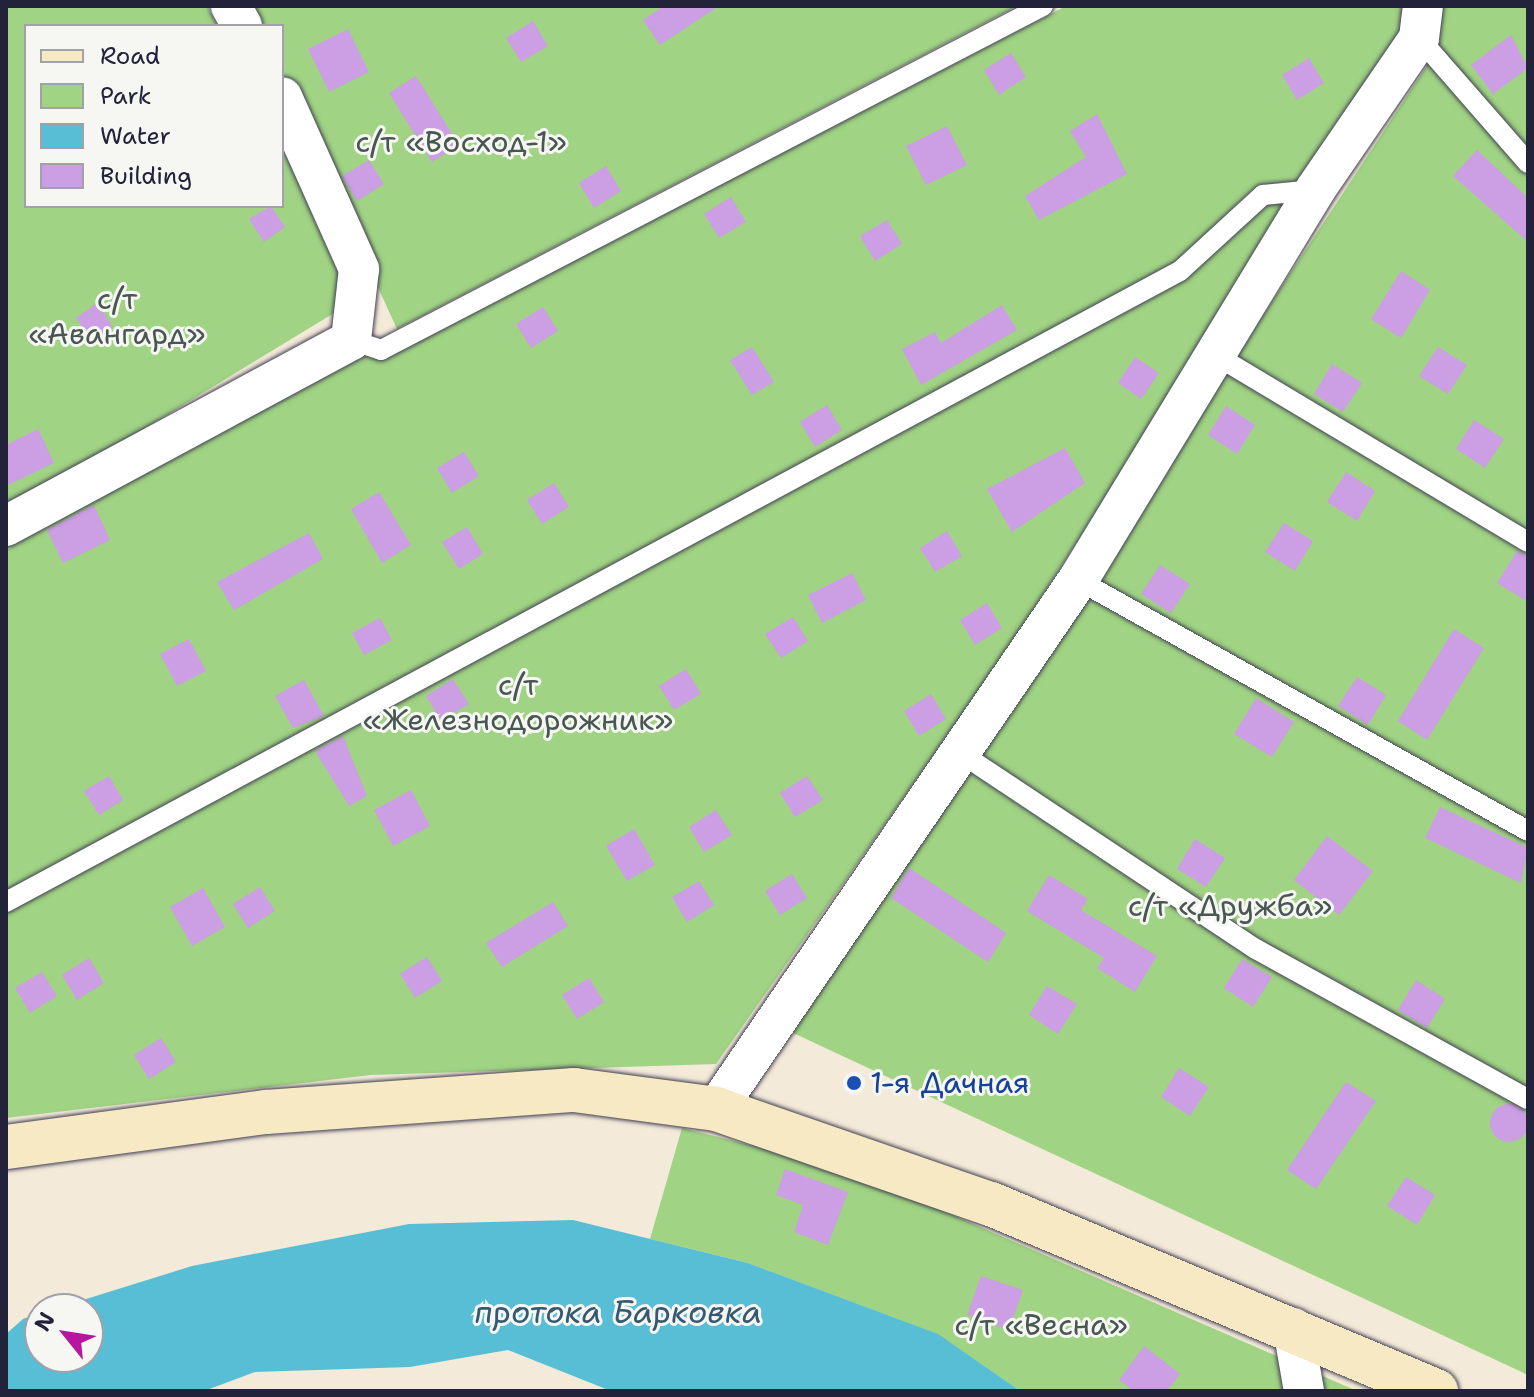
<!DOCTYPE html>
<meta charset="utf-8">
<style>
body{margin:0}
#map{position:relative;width:1534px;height:1397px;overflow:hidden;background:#f4eada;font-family:"Shantell Sans",sans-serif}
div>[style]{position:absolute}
.green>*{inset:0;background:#a0d383}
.water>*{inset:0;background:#58bed6}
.building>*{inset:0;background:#cc9ee3}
.round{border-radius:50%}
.roads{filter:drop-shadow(0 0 2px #424053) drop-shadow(0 0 2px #424053)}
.service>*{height:20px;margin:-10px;padding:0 10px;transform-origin:10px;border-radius:10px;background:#fff}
.minor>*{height:40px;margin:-20px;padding:0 20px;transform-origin:20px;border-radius:20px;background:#fff}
.secondary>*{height:44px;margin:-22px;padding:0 22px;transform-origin:22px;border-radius:22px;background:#f6e9c3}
.dots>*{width:22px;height:22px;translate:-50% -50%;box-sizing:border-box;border:4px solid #f6f6f2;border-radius:50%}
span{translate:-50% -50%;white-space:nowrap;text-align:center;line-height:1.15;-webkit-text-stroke:6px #f6f6f2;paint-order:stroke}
.park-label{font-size:30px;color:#485751}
.transit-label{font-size:30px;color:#164399}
.left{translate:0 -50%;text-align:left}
.water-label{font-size:32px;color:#355971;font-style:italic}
.frame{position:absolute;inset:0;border:8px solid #22223b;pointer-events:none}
.legend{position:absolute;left:24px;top:24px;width:260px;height:184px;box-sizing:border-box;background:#f6f6f2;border:2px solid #a1a1a9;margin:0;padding:10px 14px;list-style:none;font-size:24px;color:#22223b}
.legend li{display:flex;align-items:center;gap:16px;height:40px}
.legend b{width:40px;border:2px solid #a1a1a9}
.north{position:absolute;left:24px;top:1293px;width:80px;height:80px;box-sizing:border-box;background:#f6f6f2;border:2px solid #a1a1a9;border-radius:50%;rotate:300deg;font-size:22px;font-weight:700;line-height:32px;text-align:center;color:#22223b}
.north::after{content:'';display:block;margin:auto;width:28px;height:36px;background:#b5179e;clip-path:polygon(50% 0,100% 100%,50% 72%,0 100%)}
</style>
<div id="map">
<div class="green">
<div style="clip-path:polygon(6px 6px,207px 6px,218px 26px,26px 26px,26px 206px,282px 206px,282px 149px,348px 277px,339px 310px,6px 513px)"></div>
<div style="clip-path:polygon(242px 6px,1017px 6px,397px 329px,282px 77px,282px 26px,253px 26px)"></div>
<div style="clip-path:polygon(1066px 6px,1409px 6px,1405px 35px,1004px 655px,716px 1064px,371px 1075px,6px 1118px,6px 536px,350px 353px,384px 358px)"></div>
<div style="clip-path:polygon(1440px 6px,1528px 6px,1528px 1375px,791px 1032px,1434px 55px)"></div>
<div style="clip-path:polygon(682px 1128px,806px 1159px,939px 1209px,1357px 1391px,1020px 1391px,937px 1334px,748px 1263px,650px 1239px)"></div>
</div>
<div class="water">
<div style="clip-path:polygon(573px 1220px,748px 1263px,938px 1334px,1020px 1391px,611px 1391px,508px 1350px,410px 1367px,255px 1372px,204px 1391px,6px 1391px,6px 1334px,23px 1319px,40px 1313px,40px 1357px,88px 1357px,88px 1309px,54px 1309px,192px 1266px,409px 1224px)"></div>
</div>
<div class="building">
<div style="clip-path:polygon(664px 6px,719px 6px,660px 45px,643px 20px)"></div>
<div style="clip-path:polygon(533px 21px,548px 46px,521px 62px,506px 38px)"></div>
<div style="clip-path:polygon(348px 29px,369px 72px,329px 92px,308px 49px)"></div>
<div style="clip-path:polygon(1511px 35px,1528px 68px,1493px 94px,1471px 65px)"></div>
<div style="clip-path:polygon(1011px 53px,1026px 77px,999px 95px,984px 70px)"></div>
<div style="clip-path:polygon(1309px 58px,1324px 83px,1297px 100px,1282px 75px)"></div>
<div style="clip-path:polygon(416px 76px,459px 145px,432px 162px,389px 93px)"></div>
<div style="clip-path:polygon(1097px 114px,1127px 174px,1039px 220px,1025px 196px,1086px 157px,1070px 131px)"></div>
<div style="clip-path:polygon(947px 126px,967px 165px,926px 185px,906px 146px)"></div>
<div style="clip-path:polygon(1477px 150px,1528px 198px,1528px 242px,1453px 176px)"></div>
<div style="clip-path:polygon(369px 160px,384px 184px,357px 201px,342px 176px)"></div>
<div style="clip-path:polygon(606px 166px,621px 191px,594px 208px,579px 183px)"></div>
<div style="clip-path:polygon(731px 197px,746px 222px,719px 238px,704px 214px)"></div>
<div style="clip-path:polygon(271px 206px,285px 227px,264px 242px,249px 219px)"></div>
<div style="clip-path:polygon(887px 220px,902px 244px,875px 261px,860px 236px)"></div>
<div style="clip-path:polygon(1401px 271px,1430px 290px,1401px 338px,1371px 319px)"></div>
<div style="clip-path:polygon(97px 303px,113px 327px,92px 341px,76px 318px)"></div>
<div style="clip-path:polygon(1002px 305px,1017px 330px,921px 385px,902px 349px,935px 332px,941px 343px)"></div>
<div style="clip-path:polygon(543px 307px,558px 331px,531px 348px,516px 324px)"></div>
<div style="clip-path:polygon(752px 347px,774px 382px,752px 395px,730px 360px)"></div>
<div style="clip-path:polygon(1438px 347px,1467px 365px,1448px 394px,1419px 376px)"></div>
<div style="clip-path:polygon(1135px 357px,1159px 373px,1141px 399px,1118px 383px)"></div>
<div style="clip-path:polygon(1332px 364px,1362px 383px,1343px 412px,1314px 394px)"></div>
<div style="clip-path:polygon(827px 405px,842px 430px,815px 447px,800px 422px)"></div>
<div style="clip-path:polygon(1226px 406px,1255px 425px,1237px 454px,1208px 435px)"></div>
<div style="clip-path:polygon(1474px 420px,1504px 439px,1485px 468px,1456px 449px)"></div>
<div style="clip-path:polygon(38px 429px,54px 463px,6px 486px,6px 445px)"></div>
<div style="clip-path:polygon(1065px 448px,1085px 483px,1012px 532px,987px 489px)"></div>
<div style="clip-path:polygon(464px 452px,479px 476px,452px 493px,437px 468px)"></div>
<div style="clip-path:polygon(1346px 472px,1375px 491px,1357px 521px,1327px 502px)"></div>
<div style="clip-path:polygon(554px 483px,569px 507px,542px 524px,527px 500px)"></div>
<div style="clip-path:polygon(379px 492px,411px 545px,382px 563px,351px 509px)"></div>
<div style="clip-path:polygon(94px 505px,110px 540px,63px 563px,47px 530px)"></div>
<div style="clip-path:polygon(1284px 523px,1313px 541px,1295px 571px,1265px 552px)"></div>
<div style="clip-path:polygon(467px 527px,483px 554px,459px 569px,442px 542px)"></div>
<div style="clip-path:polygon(947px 531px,962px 556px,935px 572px,920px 548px)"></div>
<div style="clip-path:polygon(309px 533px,323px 559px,234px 610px,217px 582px)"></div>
<div style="clip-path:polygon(1517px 551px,1528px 555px,1528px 602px,1497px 583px)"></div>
<div style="clip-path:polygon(1160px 565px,1190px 584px,1171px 613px,1141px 594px)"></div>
<div style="clip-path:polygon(852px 573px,866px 600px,822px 623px,808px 595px)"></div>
<div style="clip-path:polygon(987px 603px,1002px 628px,975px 645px,960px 620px)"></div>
<div style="clip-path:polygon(793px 617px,808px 641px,781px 658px,765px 634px)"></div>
<div style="clip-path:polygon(380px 618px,392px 640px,364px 655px,352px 633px)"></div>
<div style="clip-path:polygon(1454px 629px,1484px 648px,1427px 740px,1398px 721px)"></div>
<div style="clip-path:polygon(189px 639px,206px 671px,177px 686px,160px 654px)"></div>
<div style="clip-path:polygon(686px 669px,701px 694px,674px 710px,659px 686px)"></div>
<div style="clip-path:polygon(1357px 677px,1386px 695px,1368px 725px,1338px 706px)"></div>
<div style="clip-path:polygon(453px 679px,469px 704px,441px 721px,426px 696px)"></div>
<div style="clip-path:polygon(304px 680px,324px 716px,293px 728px,275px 696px)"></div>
<div style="clip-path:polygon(931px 694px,946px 719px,919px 736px,904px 711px)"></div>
<div style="clip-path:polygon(1256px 698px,1294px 722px,1272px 757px,1234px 734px)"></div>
<div style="clip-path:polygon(343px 736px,367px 796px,349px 806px,315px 751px)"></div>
<div style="clip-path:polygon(109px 776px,123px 800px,99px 815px,84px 791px)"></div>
<div style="clip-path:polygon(807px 776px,823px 800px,795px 817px,780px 793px)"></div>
<div style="clip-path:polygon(411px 790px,430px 826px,393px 846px,374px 810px)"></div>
<div style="clip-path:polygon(1440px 807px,1528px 848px,1521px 883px,1425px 838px)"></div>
<div style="clip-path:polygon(716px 810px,732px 835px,704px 852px,689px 827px)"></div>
<div style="clip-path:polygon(634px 829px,655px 865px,627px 881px,606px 846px)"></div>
<div style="clip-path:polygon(1327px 836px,1373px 871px,1339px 915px,1294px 880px)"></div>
<div style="clip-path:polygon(1195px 839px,1225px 858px,1206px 887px,1177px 869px)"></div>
<div style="clip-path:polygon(909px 868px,1006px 933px,988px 962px,891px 898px)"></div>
<div style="clip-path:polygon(792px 874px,807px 898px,780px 915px,765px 891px)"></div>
<div style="clip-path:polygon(1049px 875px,1088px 899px,1081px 910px,1157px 956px,1135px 992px,1097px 968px,1104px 958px,1027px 911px)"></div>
<div style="clip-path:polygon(699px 881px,714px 905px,687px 922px,672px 897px)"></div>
<div style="clip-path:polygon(260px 887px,275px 911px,248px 928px,233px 904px)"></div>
<div style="clip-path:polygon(203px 888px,225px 927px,192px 946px,170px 907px)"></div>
<div style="clip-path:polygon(553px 902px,568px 926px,502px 967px,486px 943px)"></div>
<div style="clip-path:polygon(427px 957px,442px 981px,415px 998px,400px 974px)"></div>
<div style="clip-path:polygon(89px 958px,104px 983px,77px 1000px,62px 975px)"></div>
<div style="clip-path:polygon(1242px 959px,1272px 977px,1253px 1007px,1224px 988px)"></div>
<div style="clip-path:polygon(42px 972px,57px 996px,30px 1013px,15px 988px)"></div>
<div style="clip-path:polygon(589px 978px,604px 1002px,577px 1019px,562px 995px)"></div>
<div style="clip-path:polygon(1416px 980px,1445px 999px,1427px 1028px,1398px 1010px)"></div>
<div style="clip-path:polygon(1047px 986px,1077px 1004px,1058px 1034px,1029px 1015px)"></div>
<div style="clip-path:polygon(161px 1038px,176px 1062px,149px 1079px,134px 1055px)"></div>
<div style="clip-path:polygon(1179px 1068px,1209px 1087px,1190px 1116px,1161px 1097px)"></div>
<div style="clip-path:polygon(1346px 1082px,1376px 1101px,1316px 1189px,1287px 1170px)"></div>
<div class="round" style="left:1490px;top:1104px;width:38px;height:38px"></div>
<div style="clip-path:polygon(785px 1169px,848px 1192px,828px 1245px,794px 1232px,803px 1205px,776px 1195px)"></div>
<div style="clip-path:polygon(1406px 1177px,1435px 1195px,1417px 1225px,1387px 1206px)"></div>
<div style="clip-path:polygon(981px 1276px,1023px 1290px,1009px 1330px,967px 1315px)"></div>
<div style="clip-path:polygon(1144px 1346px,1180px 1374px,1167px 1391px,1134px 1391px,1119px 1380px)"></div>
</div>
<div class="roads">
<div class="service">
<div style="left:1419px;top:38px;width:166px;rotate:48.9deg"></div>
<div style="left:351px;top:340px;width:32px;rotate:18deg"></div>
<div style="left:381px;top:350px;width:746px;rotate:-27.46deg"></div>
<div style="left:1217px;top:356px;width:362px;rotate:30.9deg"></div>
<div style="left:1078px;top:580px;width:515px;rotate:29.15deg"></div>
<div style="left:959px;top:752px;width:356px;rotate:33.6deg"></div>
<div style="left:1256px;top:949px;width:311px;rotate:28.9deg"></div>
<div style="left:6px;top:902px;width:1333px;rotate:-28.26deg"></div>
<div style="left:1180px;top:271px;width:113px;rotate:-42.5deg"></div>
<div style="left:1263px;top:195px;width:52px;rotate:-5.5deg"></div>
</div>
<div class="minor">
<div style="left:231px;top:6px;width:23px;rotate:61deg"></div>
<div style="left:6px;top:526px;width:392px;rotate:-28.3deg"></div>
<div style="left:351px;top:340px;width:71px;rotate:-83.6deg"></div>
<div style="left:359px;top:269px;width:188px;rotate:-114.1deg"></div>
<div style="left:716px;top:1109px;width:641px;rotate:-55.62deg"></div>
<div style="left:1078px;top:580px;width:456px;rotate:-58.7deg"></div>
<div style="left:1315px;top:190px;width:184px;rotate:-55.6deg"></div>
<div style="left:1419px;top:38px;width:32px;rotate:-83deg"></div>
<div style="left:1293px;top:1328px;width:64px;rotate:80.1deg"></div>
</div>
<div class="secondary">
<div style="left:6px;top:1147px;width:262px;rotate:-7.7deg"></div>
<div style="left:266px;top:1112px;width:309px;rotate:-4.1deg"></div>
<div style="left:574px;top:1090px;width:143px;rotate:7.6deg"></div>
<div style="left:716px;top:1109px;width:291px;rotate:19.1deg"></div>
<div style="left:991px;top:1204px;width:483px;rotate:22.8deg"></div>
</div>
</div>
<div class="dots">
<div style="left:854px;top:1083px;background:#1a4fb4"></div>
</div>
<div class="park-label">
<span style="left:461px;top:142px">с/т «Восход-1»</span>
<span style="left:117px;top:316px">с/т<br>«Авангард»</span>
<span style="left:518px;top:702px">с/т<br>«Железнодорожник»</span>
<span style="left:1230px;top:906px">с/т «Дружба»</span>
<span style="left:1041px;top:1325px">с/т «Весна»</span>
</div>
<div class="transit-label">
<span class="left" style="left:870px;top:1083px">1-я Дачная</span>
</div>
<div class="water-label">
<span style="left:618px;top:1312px">протока Барковка</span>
</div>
<div class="frame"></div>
<ul class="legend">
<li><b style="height:10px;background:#f6e9c3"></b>Road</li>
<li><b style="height:22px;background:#a0d383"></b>Park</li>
<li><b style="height:22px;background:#58bed6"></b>Water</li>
<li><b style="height:22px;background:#cc9ee3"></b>Building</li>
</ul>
<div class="north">N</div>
</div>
